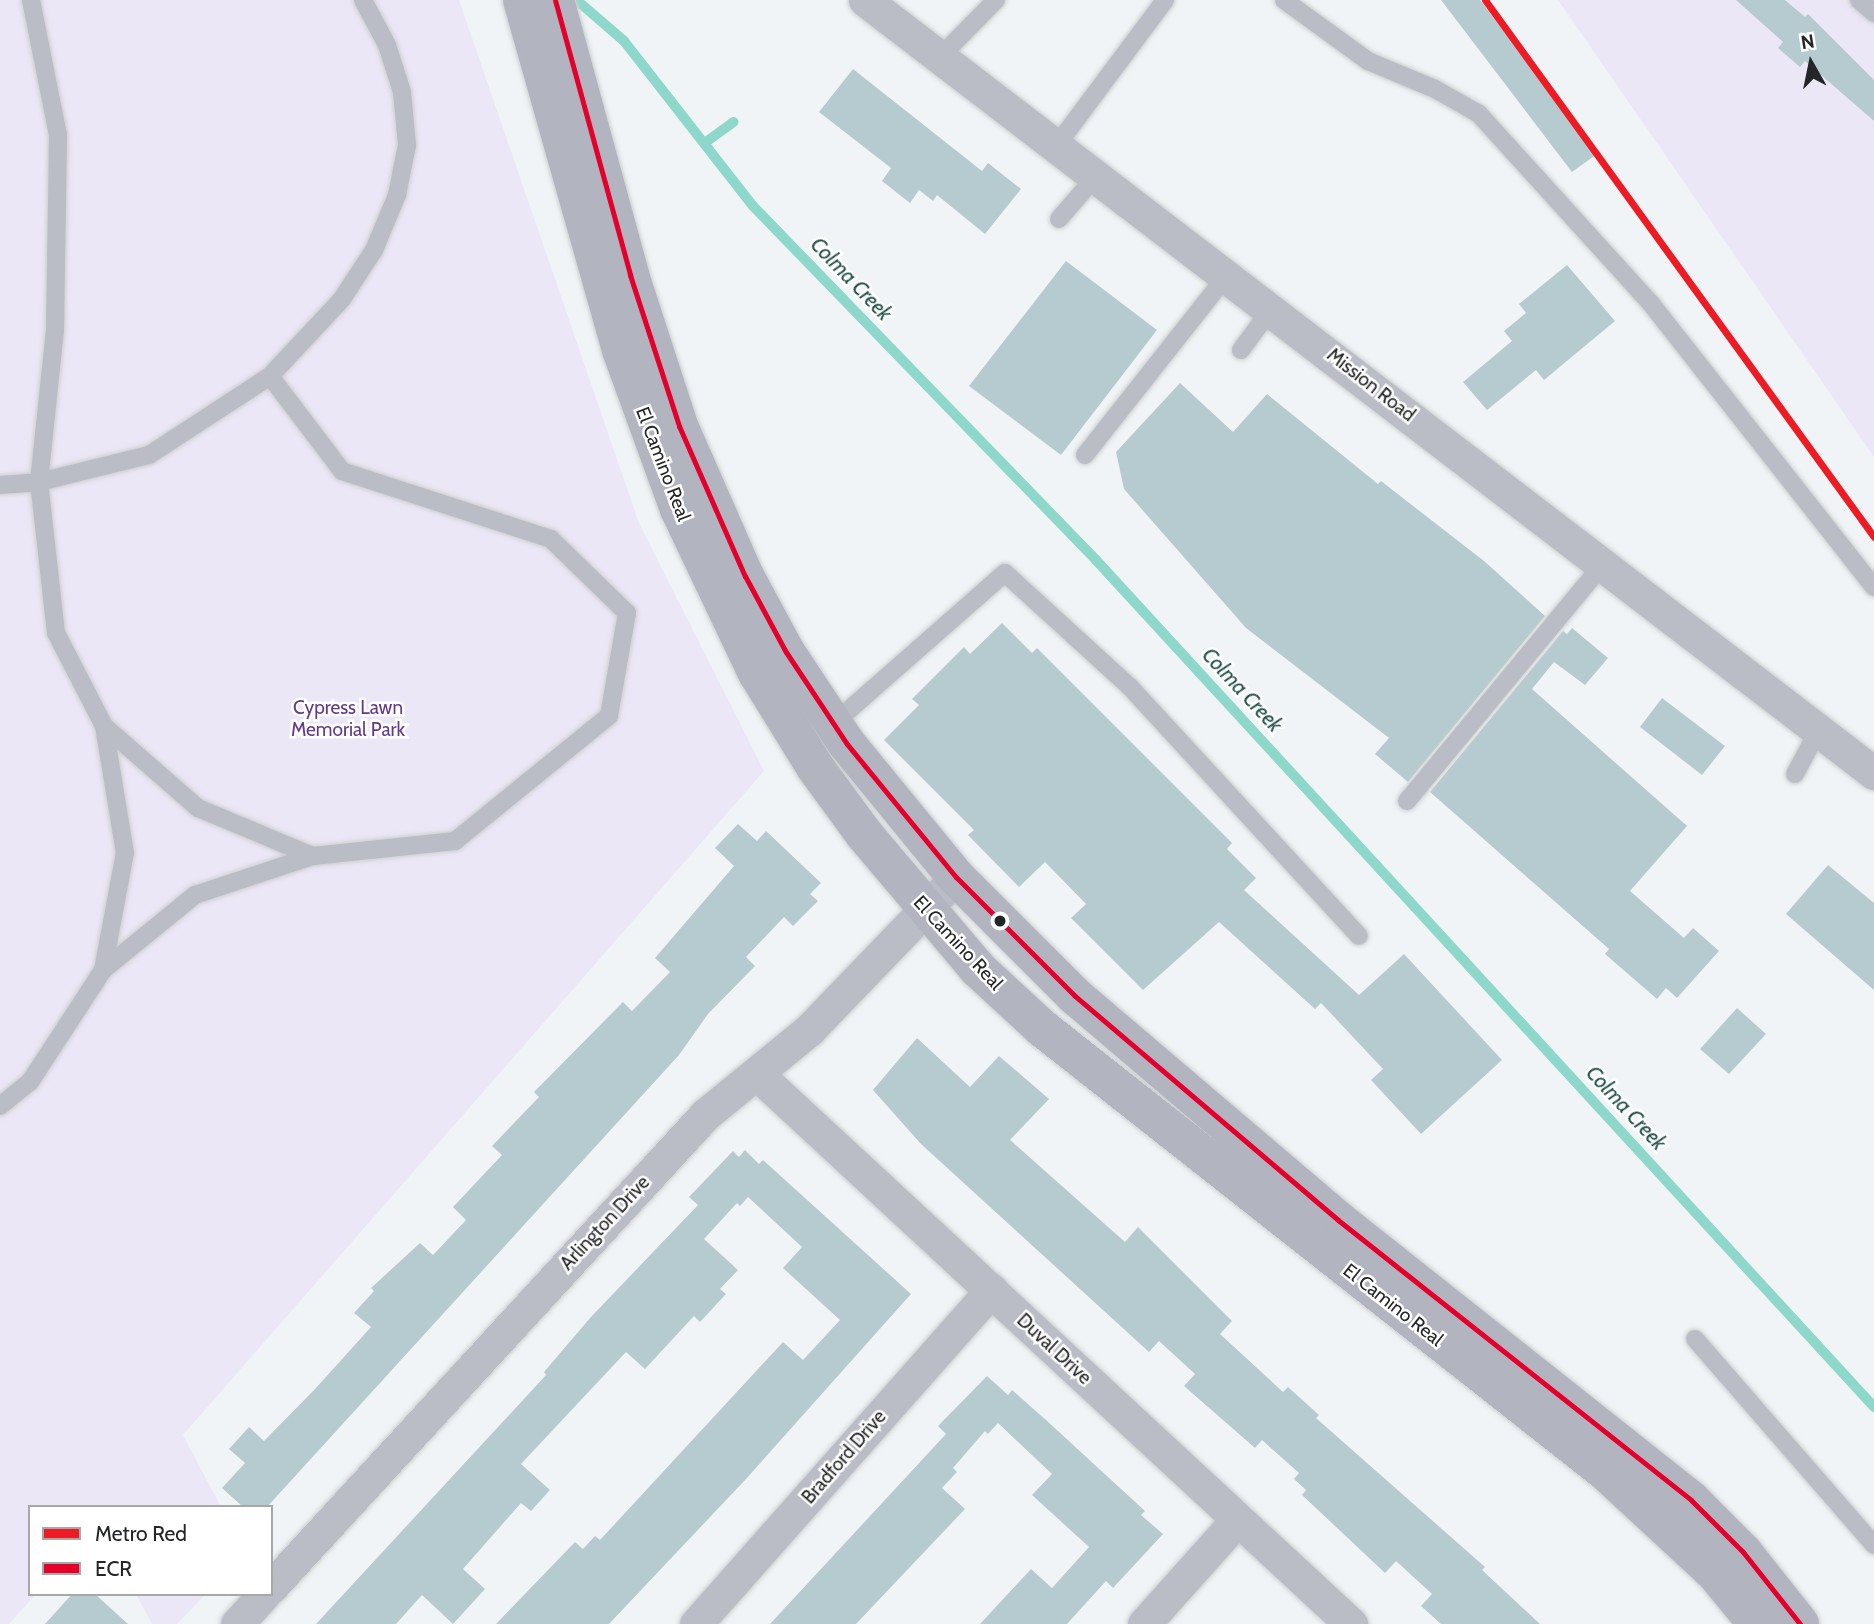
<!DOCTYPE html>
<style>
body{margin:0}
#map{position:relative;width:1874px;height:1624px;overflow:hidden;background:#f1f4f6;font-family:Cabin,sans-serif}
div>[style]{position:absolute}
.green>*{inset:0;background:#ece7f6}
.stream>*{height:10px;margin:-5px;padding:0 5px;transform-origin:5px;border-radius:5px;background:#8ed7cb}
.building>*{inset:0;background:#b6cbd0}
.roads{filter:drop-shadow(0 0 2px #cdcfd0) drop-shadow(0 0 2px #cdcfd0)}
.lane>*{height:18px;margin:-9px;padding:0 9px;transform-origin:9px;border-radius:9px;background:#babdc6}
.street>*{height:33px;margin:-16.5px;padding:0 16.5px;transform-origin:16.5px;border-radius:16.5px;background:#babdc6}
.primary>*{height:38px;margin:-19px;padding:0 19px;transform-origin:19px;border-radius:19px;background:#b2b5c0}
.bus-1>*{height:5px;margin:-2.5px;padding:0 2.5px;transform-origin:2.5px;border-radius:2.5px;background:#e4002b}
.metro-1>*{height:7px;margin:-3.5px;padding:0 3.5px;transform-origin:3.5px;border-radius:3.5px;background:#ed1c24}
.dots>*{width:19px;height:19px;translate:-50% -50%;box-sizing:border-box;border:4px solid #fff;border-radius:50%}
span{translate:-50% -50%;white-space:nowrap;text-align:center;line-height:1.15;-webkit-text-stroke:5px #fff;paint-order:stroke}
.street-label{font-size:19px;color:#232526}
.park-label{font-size:19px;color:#633a89}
.water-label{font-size:21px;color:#235148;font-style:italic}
.legend{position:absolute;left:28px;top:1505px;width:245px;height:91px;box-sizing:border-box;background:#fff;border:2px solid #a7a8a8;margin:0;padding:9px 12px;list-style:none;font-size:21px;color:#232526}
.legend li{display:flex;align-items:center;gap:14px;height:35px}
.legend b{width:35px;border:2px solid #a7a8a8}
.north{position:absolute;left:1776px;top:28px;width:70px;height:70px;-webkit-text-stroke:5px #fff;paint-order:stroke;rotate:351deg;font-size:19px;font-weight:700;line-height:28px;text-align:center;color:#232526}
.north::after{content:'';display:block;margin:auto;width:24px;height:32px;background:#232526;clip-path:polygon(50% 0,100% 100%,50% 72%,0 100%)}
</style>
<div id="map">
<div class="green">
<div style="clip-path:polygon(0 0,459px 0,639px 523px,764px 771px,183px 1435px,221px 1507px,30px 1507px,30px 1594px,36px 1594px,9px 1624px,0 1624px)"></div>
<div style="clip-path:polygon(1558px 0,1874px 0,1874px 457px)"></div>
<div style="clip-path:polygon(136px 1594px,206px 1594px,177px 1624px,152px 1624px)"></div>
</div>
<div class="stream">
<div style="left:580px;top:3px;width:58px;rotate:40.8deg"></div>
<div style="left:624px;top:41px;width:209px;rotate:52deg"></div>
<div style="left:753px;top:206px;width:493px;rotate:45.9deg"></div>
<div style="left:1096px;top:560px;width:1150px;rotate:47.43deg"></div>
<div style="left:706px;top:142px;width:34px;rotate:-36deg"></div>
</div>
<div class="building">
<div style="clip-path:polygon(1441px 0,1480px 0,1597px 154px,1572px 172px)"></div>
<div style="clip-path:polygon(1736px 0,1785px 0,1805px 17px,1808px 14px,1874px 80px,1874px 121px,1805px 61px,1800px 67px,1778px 48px,1783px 42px)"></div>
<div style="clip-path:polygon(853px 69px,982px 171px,988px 163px,1021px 189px,985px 234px,937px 195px,933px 201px,919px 190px,910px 203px,882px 181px,891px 168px,819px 112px)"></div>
<div style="clip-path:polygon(1066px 261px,1157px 330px,1061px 455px,969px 386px)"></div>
<div style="clip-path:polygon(1567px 265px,1615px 321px,1544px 380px,1536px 370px,1487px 410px,1463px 382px,1512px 341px,1504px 331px,1526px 313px,1519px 304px)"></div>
<div style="clip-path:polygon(1180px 383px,1233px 432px,1267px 394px,1378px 484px,1381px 481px,1484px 561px,1545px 616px,1408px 782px,1375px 754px,1389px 738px,1246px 628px,1124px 489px,1116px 452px)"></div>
<div style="clip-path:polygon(1002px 623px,1032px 653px,1037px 648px,1232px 843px,1227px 849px,1256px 878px,1244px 890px,1359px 995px,1404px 954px,1502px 1060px,1421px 1134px,1371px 1080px,1383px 1069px,1321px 1003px,1315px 1009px,1219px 922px,1143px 990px,1071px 918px,1086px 904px,1045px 862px,1019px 887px,968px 835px,974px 830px,884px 740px,919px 705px,912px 699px,964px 647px,970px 654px)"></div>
<div style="clip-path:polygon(1572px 628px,1608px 658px,1585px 685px,1554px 662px,1532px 689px,1687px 826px,1630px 891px,1684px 938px,1693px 928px,1719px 951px,1677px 998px,1666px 988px,1657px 999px,1605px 954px,1609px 949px,1430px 792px,1563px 631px,1567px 634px)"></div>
<div style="clip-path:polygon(1662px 698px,1725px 746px,1702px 775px,1640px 727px)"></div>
<div style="clip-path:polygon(738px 824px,757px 841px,766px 831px,821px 883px,810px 894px,818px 901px,793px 926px,784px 917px,746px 957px,755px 966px,708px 1014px,679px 1055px,267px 1507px,243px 1507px,222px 1488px,245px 1463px,229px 1449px,249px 1427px,264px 1441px,315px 1389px,371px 1327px,354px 1313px,374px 1291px,371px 1288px,420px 1243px,433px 1255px,466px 1220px,453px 1207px,502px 1155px,492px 1146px,539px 1097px,534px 1092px,623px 1002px,632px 1011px,670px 972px,655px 958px,734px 866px,715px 848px)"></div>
<div style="clip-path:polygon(1828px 865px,1874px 903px,1874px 990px,1786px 914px)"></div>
<div style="clip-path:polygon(1737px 1008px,1766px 1034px,1729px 1074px,1700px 1049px)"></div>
<div style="clip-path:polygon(917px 1038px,970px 1087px,999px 1056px,1049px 1099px,1010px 1140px,1125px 1242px,1138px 1227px,1232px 1321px,1220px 1334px,1283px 1392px,1288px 1387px,1319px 1415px,1316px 1418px,1485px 1567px,1482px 1570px,1540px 1624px,1441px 1624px,1421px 1606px,1432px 1594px,1396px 1561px,1385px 1573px,1302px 1495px,1306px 1490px,1294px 1479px,1299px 1473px,1262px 1440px,1255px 1448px,1184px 1386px,1195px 1374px,1159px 1341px,1149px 1352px,921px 1144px,873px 1090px)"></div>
<div style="clip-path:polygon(745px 1150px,759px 1164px,763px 1160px,911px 1294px,746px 1479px,609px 1624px,496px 1624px,575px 1542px,583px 1549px,595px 1536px,600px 1540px,783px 1342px,803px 1360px,840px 1320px,783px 1268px,802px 1247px,748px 1197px,740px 1206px,737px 1203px,704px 1239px,738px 1270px,720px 1289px,726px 1294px,700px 1322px,694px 1316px,645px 1369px,626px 1352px,521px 1464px,550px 1490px,531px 1511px,521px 1503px,463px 1569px,485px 1589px,453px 1624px,422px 1595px,396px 1624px,316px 1624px,546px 1375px,544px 1372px,590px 1318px,698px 1205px,689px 1197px,733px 1151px,739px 1157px)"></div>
<div style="clip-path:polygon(987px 1376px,1008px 1395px,1012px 1390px,1046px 1420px,1145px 1511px,1141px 1515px,1163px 1534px,1113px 1588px,1106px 1581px,1067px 1624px,980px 1624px,1031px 1569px,1052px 1588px,1089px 1547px,1032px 1495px,1052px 1474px,998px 1423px,988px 1434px,985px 1431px,953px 1468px,957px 1472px,942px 1488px,965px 1509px,856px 1624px,770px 1624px,946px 1434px,938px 1426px)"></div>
<div style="clip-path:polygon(72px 1594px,95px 1594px,128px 1624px,45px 1624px)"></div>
</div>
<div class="roads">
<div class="lane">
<div style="left:1284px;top:0;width:104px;rotate:36deg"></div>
<div style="left:1368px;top:61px;width:73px;rotate:22.7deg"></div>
<div style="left:1435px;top:89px;width:51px;rotate:29.6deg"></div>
<div style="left:1479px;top:114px;width:258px;rotate:47.8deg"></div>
<div style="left:1652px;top:305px;width:359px;rotate:51.8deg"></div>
<div style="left:1859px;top:0;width:20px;rotate:41deg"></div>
<div style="left:940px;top:57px;width:80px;rotate:-45.5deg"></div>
<div style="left:1057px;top:145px;width:181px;rotate:-53.3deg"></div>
<div style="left:1059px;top:219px;width:57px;rotate:-49.3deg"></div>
<div style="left:1241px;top:350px;width:51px;rotate:-53.8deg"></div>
<div style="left:1085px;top:455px;width:229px;rotate:-51.7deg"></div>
<div style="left:0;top:485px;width:39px;rotate:-4deg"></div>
<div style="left:39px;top:482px;width:113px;rotate:-13.8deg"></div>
<div style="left:149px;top:455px;width:145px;rotate:-33.1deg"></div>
<div style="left:270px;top:376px;width:105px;rotate:-46.9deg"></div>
<div style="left:342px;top:299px;width:59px;rotate:-56.9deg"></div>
<div style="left:374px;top:250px;width:60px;rotate:-67.3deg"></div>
<div style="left:397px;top:195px;width:51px;rotate:-78.7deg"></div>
<div style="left:407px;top:145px;width:53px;rotate:-95.4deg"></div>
<div style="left:402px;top:92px;width:49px;rotate:-107.7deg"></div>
<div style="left:387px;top:45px;width:51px;rotate:-118.1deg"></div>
<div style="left:833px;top:724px;width:229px;rotate:-41.3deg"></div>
<div style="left:1005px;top:573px;width:169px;rotate:42.4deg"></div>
<div style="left:1130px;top:687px;width:338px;rotate:47.4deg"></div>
<div style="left:104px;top:726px;width:125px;rotate:41.1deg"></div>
<div style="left:198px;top:808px;width:125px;rotate:22.7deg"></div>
<div style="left:313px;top:856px;width:143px;rotate:-6deg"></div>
<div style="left:455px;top:841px;width:198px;rotate:-39.1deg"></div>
<div style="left:609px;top:716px;width:105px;rotate:-80.1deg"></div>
<div style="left:627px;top:613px;width:106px;rotate:-135.8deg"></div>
<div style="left:551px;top:539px;width:220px;rotate:-162deg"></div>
<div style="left:342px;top:471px;width:119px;rotate:-127.2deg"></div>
<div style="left:1795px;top:774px;width:51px;rotate:-61.9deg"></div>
<div style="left:1407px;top:801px;width:308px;rotate:-50.4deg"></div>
<div style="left:103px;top:970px;width:119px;rotate:-39.2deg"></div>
<div style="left:195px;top:895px;width:124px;rotate:-18.3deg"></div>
<div style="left:0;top:1106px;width:38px;rotate:-39deg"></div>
<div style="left:30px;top:1082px;width:134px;rotate:-56.9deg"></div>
<div style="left:103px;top:970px;width:119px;rotate:-79.4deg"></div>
<div style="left:125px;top:853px;width:129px;rotate:-99.4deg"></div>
<div style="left:104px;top:726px;width:105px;rotate:-117.3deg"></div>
<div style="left:56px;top:633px;width:152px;rotate:-96.4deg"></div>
<div style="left:39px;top:482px;width:154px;rotate:-84deg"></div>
<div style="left:55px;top:329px;width:194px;rotate:-89.1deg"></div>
<div style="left:58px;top:135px;width:138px;rotate:-101.3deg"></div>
<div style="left:1695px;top:1339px;width:273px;rotate:49deg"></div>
</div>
<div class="street">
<div style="left:865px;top:0;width:1271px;rotate:37.46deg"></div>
<div style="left:757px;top:1074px;width:810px;rotate:42.8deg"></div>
<div style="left:271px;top:1587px;width:643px;rotate:-47.4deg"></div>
<div style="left:706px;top:1114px;width:133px;rotate:-39.2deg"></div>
<div style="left:809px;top:1030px;width:212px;rotate:-46.1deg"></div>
<div style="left:237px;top:1624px;width:40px;rotate:-48deg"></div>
<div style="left:696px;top:1624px;width:446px;rotate:-48.5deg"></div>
<div style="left:1144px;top:1624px;width:140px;rotate:-48.2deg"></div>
</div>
<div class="primary">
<div style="left:522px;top:0;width:364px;rotate:74.2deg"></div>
<div style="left:621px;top:350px;width:169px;rotate:70deg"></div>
<div style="left:679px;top:509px;width:182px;rotate:64.6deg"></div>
<div style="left:757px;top:673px;width:110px;rotate:58.3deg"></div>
<div style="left:815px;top:767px;width:83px;rotate:53.8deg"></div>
<div style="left:864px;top:834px;width:177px;rotate:49.8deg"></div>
<div style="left:978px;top:969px;width:87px;rotate:42.7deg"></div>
<div style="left:1042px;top:1028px;width:719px;rotate:38.22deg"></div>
<div style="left:1607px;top:1473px;width:147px;rotate:42.8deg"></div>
<div style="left:1715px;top:1573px;width:66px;rotate:50.5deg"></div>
<div style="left:555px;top:0;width:285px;rotate:74.7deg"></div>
<div style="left:630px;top:275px;width:159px;rotate:72deg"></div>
<div style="left:679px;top:426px;width:164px;rotate:66.3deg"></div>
<div style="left:745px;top:576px;width:86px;rotate:61.7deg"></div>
<div style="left:786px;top:652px;width:110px;rotate:56.5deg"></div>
<div style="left:847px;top:744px;width:172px;rotate:50.7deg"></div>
<div style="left:956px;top:877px;width:168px;rotate:45deg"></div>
<div style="left:1075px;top:996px;width:345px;rotate:40.4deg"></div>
<div style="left:1338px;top:1220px;width:451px;rotate:38.4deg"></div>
<div style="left:1691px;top:1500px;width:74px;rotate:45deg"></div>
<div style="left:1743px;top:1552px;width:92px;rotate:51.6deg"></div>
</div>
</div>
<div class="bus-1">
<div style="left:555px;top:0;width:285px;rotate:74.7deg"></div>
<div style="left:630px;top:275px;width:159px;rotate:72deg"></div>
<div style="left:679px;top:426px;width:164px;rotate:66.3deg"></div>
<div style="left:745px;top:576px;width:86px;rotate:61.7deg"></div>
<div style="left:786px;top:652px;width:110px;rotate:56.5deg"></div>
<div style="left:847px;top:744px;width:172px;rotate:50.7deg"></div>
<div style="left:956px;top:877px;width:168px;rotate:45deg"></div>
<div style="left:1075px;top:996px;width:345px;rotate:40.4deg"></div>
<div style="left:1338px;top:1220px;width:451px;rotate:38.4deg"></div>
<div style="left:1691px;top:1500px;width:74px;rotate:45deg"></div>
<div style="left:1743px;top:1552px;width:92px;rotate:51.6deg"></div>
</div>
<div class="metro-1">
<div style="left:1485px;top:0;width:663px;rotate:54.08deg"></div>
</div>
<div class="dots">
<div style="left:1000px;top:921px;background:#232526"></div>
</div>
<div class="street-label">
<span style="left:1371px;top:385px;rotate:38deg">Mission Road</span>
<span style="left:663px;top:464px;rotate:69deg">El Camino Real</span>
<span style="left:958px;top:943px;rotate:47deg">El Camino Real</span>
<span style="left:605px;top:1223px;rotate:-47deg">Arlington Drive</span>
<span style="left:1393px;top:1305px;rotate:38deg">El Camino Real</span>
<span style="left:1054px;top:1349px;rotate:43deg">Duval Drive</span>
<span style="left:844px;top:1457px;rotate:-49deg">Bradford Drive</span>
</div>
<div class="park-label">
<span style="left:348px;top:719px">Cypress Lawn<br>Memorial Park</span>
</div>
<div class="water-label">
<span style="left:851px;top:279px;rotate:46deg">Colma Creek</span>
<span style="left:1242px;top:690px;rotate:47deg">Colma Creek</span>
<span style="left:1626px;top:1108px;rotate:47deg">Colma Creek</span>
</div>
<ul class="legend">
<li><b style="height:9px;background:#ed1c24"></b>Metro Red</li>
<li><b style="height:9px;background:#e4002b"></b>ECR</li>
</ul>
<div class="north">N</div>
</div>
